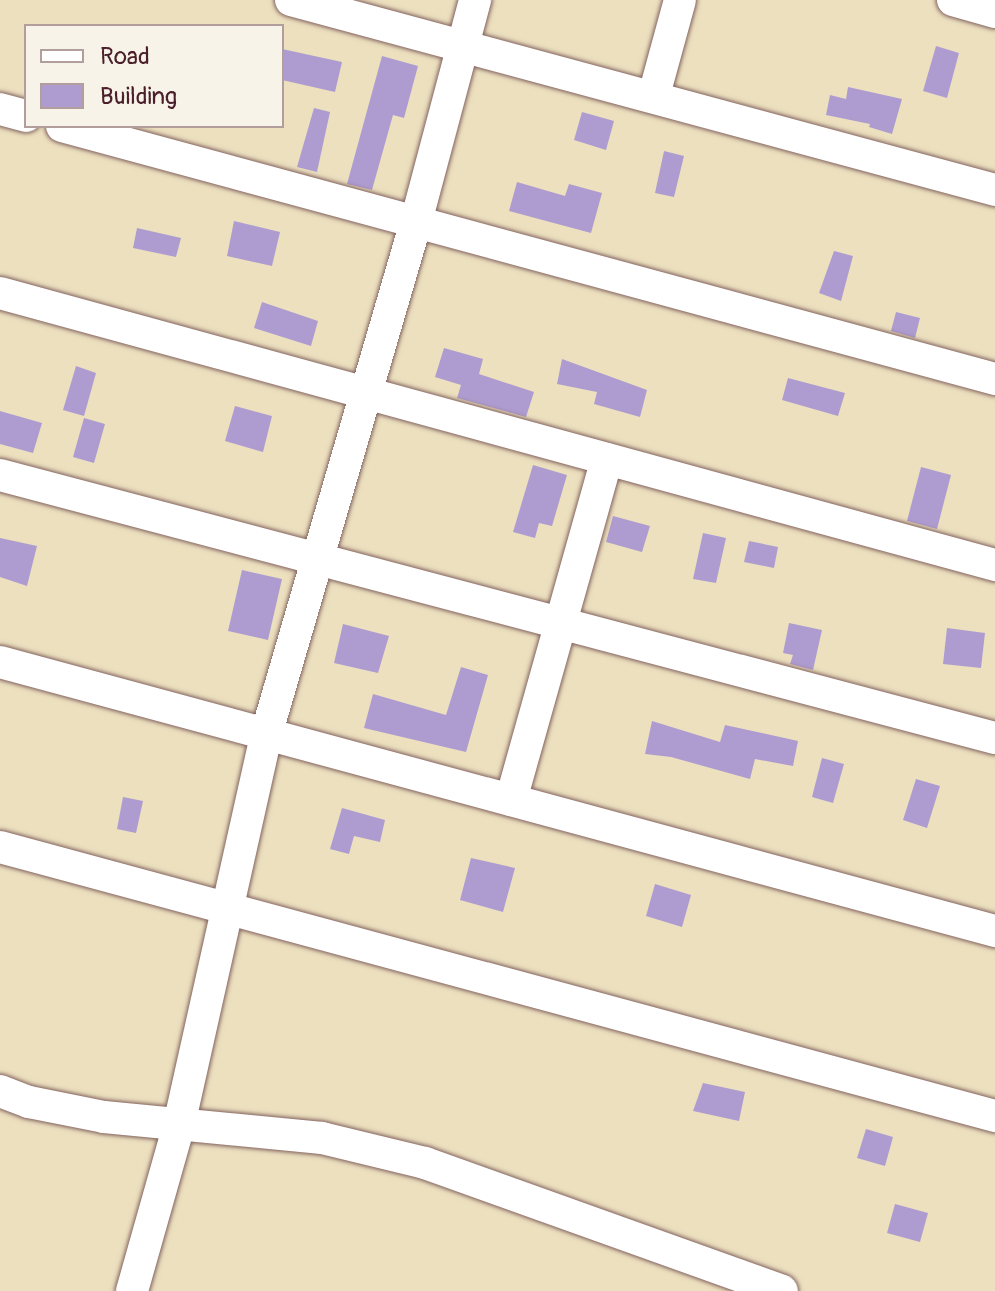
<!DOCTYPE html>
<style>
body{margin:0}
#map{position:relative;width:995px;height:1291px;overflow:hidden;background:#ece0bf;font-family:Pangolin,sans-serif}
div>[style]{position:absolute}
.building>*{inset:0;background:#ae9cd0}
.roads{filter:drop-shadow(0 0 2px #83635f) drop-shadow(0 0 2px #83635f)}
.minor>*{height:32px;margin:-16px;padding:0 16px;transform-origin:16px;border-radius:16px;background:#fff}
span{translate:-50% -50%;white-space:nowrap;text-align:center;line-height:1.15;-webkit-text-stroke:6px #f7f3e8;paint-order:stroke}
.legend{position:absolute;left:24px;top:24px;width:260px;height:104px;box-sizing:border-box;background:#f7f3e8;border:2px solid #b29e9c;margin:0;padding:10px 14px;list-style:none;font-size:24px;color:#4a1f2b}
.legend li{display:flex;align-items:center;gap:16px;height:40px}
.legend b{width:40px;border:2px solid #b29e9c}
</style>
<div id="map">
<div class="building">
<div style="clip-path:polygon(936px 46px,959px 53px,947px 98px,923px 91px)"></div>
<div style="clip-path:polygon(282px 49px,342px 62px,335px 92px,282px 80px)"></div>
<div style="clip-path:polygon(382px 56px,418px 66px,404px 118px,393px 115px,372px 190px,347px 184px)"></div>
<div style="clip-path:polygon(848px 87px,902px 99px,892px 134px,869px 127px,870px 124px,826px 115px,830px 95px,846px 99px)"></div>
<div style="clip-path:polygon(314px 108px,330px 112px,317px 172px,297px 167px)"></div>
<div style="clip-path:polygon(582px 112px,614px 121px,606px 150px,574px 140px)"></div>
<div style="clip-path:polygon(664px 151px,684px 156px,674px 197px,655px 193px)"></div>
<div style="clip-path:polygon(517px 182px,565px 196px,569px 184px,602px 193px,591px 233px,509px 211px)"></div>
<div style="clip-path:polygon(234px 221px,280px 232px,272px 266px,227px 256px)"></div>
<div style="clip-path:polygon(137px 228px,181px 238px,176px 257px,133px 248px)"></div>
<div style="clip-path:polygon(834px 251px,853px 256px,841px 301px,819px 293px)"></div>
<div style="clip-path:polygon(262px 302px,318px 321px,311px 346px,254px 328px)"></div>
<div style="clip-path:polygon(896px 312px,920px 318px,915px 338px,891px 331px)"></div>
<div style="clip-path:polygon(444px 348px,483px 359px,479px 374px,534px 392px,526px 417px,457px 398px,461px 385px,435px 377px)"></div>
<div style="clip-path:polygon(562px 359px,647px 390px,640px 417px,594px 404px,597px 392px,557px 384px)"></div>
<div style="clip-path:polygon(76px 366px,96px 373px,84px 416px,63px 410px)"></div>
<div style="clip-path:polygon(788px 378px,845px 393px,838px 416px,782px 400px)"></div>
<div style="clip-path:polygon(235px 406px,272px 416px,263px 452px,225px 441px)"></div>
<div style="clip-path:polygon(0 411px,42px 423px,33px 453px,0 444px)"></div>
<div style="clip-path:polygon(84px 418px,105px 424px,94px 463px,73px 457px)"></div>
<div style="clip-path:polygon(533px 465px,567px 475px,552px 526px,539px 523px,535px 538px,513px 532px)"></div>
<div style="clip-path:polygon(921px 467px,951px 475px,937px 529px,907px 521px)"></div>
<div style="clip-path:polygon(613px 516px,650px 526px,642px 552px,606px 542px)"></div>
<div style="clip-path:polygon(703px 533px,726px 538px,716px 583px,693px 579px)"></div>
<div style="clip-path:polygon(0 538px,37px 546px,27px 586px,0 577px)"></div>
<div style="clip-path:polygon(749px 541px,778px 547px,774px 568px,744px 562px)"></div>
<div style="clip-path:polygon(242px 570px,282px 579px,268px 640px,228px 631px)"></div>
<div style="clip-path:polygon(789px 623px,822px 630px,813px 670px,790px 664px,793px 655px,783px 653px)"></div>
<div style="clip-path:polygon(343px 624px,389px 636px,378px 673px,334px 663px)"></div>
<div style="clip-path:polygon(947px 628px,985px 633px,981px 668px,943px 664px)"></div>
<div style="clip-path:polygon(461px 667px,488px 675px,466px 752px,364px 728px,373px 694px,446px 715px)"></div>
<div style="clip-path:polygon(652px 721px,720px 742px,725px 725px,798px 741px,793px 766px,755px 759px,750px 779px,671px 757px,645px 754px)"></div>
<div style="clip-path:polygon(822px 758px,844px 764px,833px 803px,812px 797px)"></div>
<div style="clip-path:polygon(916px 779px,940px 786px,927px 828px,903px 820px)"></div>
<div style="clip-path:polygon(123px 797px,143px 801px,136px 833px,117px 829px)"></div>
<div style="clip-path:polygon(342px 808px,385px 820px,380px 842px,354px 836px,349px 854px,330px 849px)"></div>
<div style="clip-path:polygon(471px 858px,515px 868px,503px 912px,460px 900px)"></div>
<div style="clip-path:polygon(655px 884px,691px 895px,682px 927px,646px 916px)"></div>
<div style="clip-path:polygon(703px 1083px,745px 1092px,739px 1121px,693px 1111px)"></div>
<div style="clip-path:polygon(866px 1129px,893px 1137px,885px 1166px,857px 1158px)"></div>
<div style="clip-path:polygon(895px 1204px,928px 1213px,920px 1242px,887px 1233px)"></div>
</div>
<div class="roads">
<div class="minor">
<div style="left:291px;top:0;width:729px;rotate:15.1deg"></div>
<div style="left:953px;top:0;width:44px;rotate:15.9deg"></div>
<div style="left:654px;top:95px;width:98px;rotate:-74.7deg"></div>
<div style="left:0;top:109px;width:27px;rotate:15deg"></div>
<div style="left:62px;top:126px;width:967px;rotate:15.17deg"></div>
<div style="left:0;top:293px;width:1032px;rotate:15.29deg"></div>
<div style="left:0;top:475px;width:1029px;rotate:14.81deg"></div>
<div style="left:0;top:662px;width:1031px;rotate:15.13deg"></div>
<div style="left:511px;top:800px;width:354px;rotate:-74.3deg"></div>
<div style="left:0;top:847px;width:1031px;rotate:15.13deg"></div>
<div style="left:0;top:1091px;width:31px;rotate:21deg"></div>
<div style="left:29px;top:1102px;width:76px;rotate:11.3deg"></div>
<div style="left:104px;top:1117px;width:219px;rotate:5.5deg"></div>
<div style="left:322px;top:1138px;width:106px;rotate:13.6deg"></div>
<div style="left:425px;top:1163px;width:379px;rotate:19.7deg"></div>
<div style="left:132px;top:1291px;width:173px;rotate:-74.2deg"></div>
<div style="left:179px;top:1125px;width:400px;rotate:-77.4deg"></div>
<div style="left:266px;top:735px;width:534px;rotate:-73.7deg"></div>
<div style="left:416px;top:222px;width:230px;rotate:-75.1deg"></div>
</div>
</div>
<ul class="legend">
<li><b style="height:10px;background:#fff"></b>Road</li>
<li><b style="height:22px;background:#ae9cd0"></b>Building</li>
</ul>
</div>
